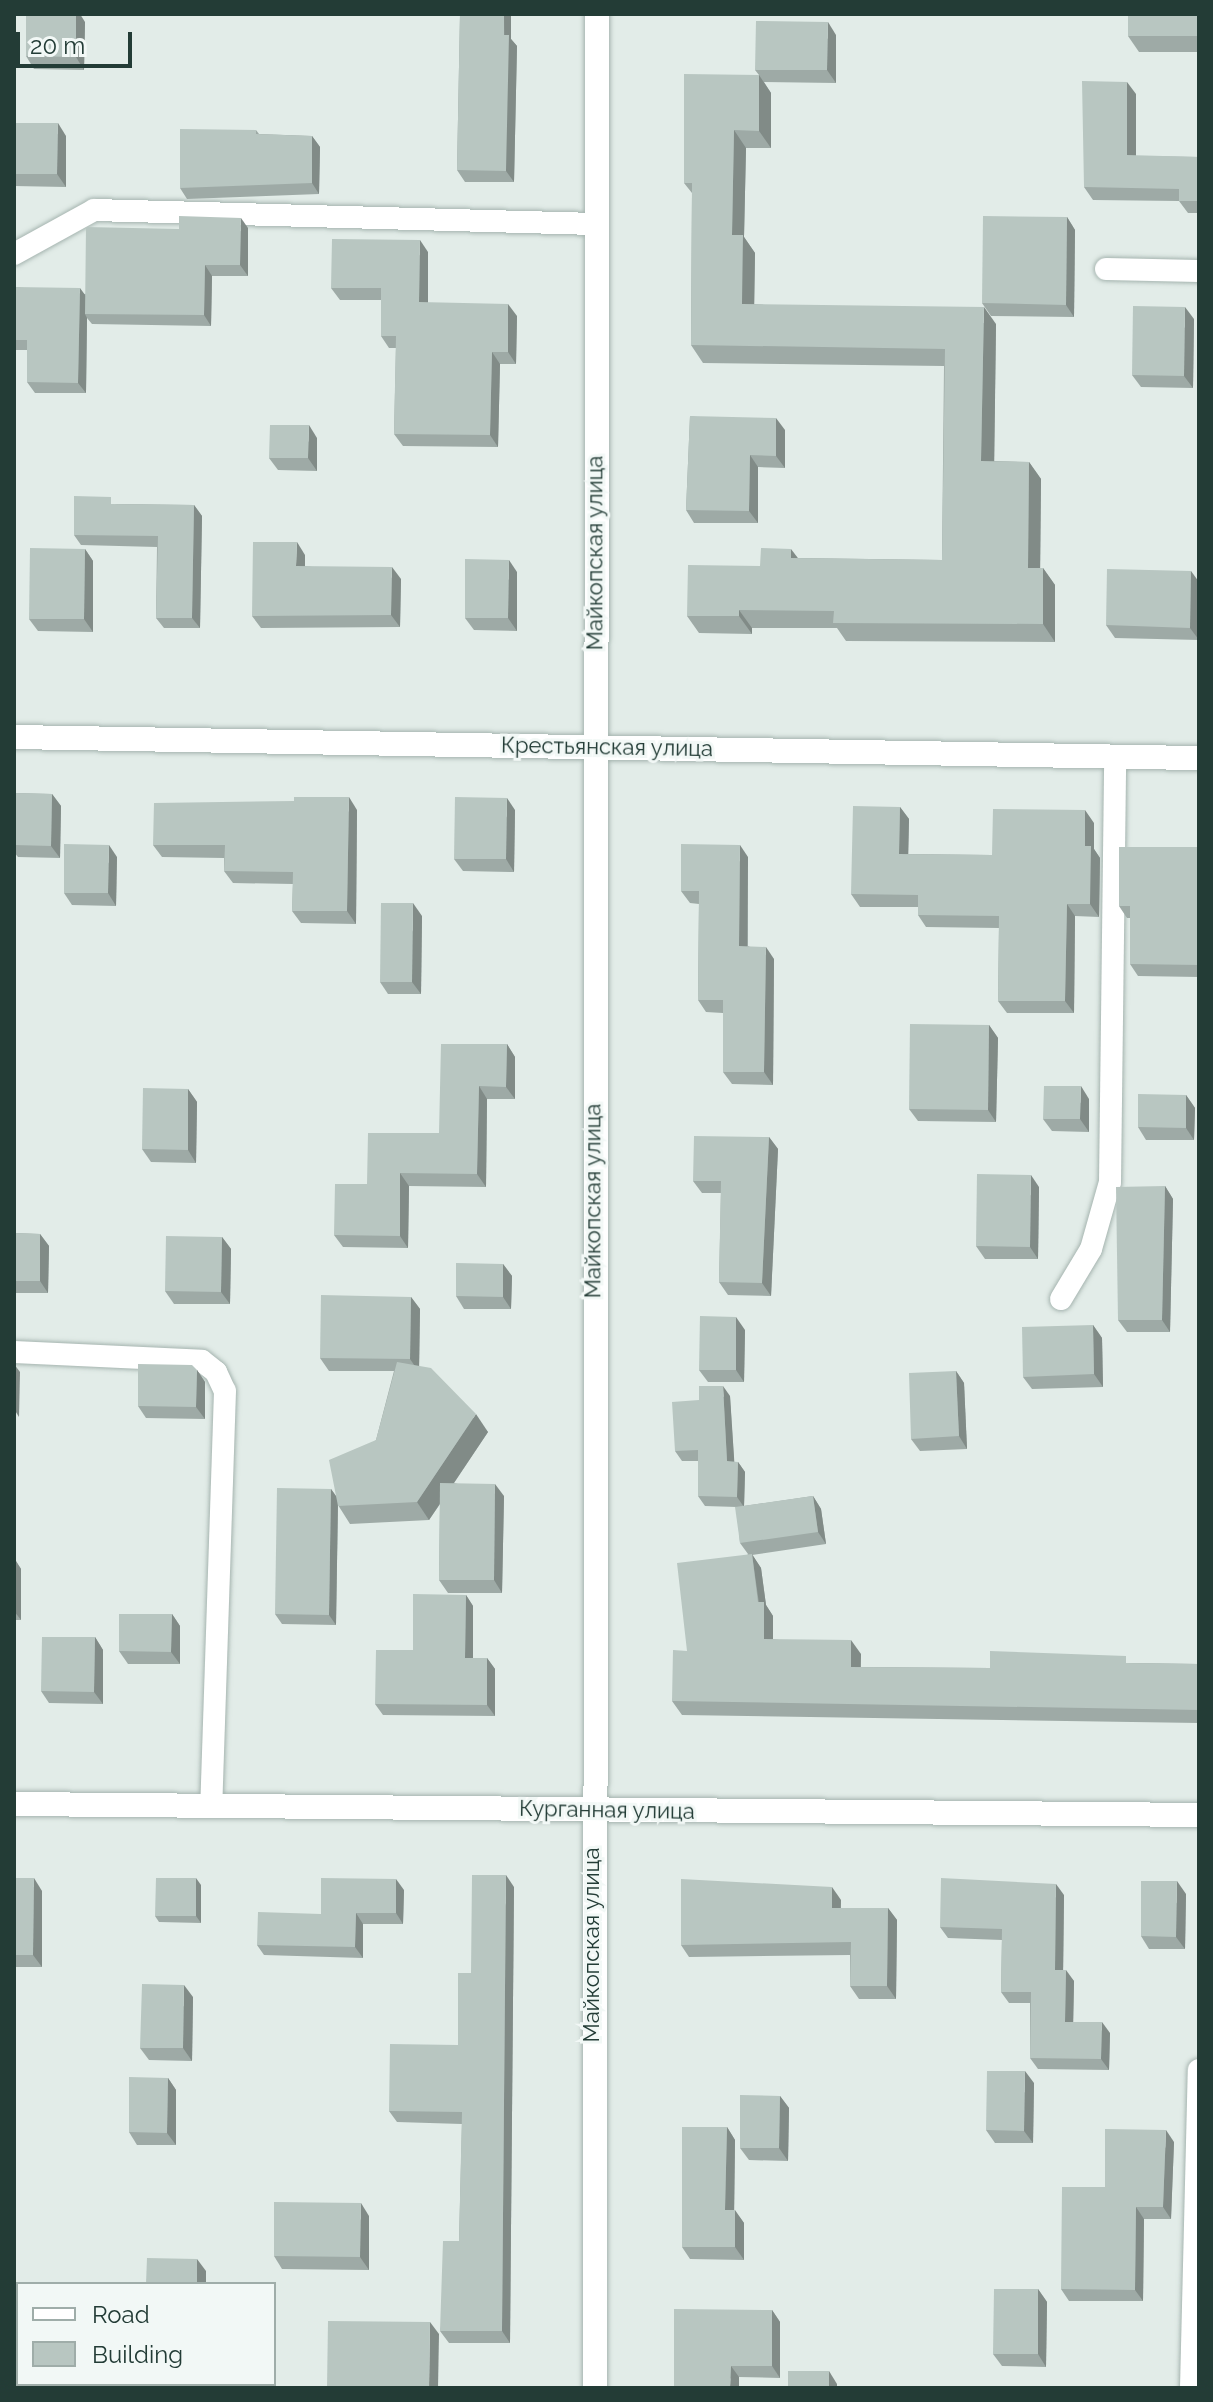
<!DOCTYPE html>
<meta charset="utf-8">
<style>
body{margin:0}
#map{position:relative;width:1213px;height:2402px;overflow:hidden;background:#e2ece8;font-family:Raleway,sans-serif}
div>[style]{position:absolute}
.roads{filter:drop-shadow(0 0 2px #a5b4af) drop-shadow(0 0 2px #a5b4af)}
.lane>*{height:22px;margin:-11px;padding:0 11px;transform-origin:11px;border-radius:11px;background:#fff}
.street>*{height:24px;margin:-12px;padding:0 12px;transform-origin:12px;border-radius:12px;background:#fff}
.secondary>*{height:24px;margin:-12px;padding:0 12px;transform-origin:12px;border-radius:12px;background:#fff}
.wall>*{inset:0;background:#9eaaa6}
.shaded-wall>*{inset:0;background:#818b87}
.building>*{inset:0;background:#b8c6c1}
span{translate:-50% -50%;white-space:nowrap;text-align:center;line-height:1.15;-webkit-text-stroke:6px #f2f8f6;paint-order:stroke}
.street-label{font-size:22px;color:#233c36}
.frame{position:absolute;inset:0;border:16px solid #233c36;pointer-events:none}
.legend{position:absolute;left:16px;top:2282px;width:260px;height:104px;box-sizing:border-box;background:#f2f8f6;border:2px solid #9fada9;margin:0;padding:10px 14px;list-style:none;font-size:24px;color:#233c36}
.legend li{display:flex;align-items:center;gap:16px;height:40px}
.legend b{width:40px;border:2px solid #9fada9}
.scale{position:absolute;left:16px;top:32px;width:116px;height:36px;box-sizing:border-box;border:4px solid #233c36;border-top:0;padding-left:10px;font-size:24px;line-height:28px;white-space:nowrap;color:#233c36;-webkit-text-stroke:6px #f2f8f6;paint-order:stroke}
</style>
<div id="map">
<div class="roads">
<div class="lane">
<div style="left:14px;top:254px;width:91px;rotate:-28.8deg"></div>
<div style="left:94px;top:210px;width:502px;rotate:1.6deg"></div>
<div style="left:1106px;top:269px;width:93px;rotate:1.2deg"></div>
<div style="left:1061px;top:1299px;width:58px;rotate:-59deg"></div>
<div style="left:1091px;top:1249px;width:70px;rotate:-74.2deg"></div>
<div style="left:1110px;top:1182px;width:424px;rotate:-89.3deg"></div>
<div style="left:14px;top:1352px;width:188px;rotate:2.7deg"></div>
<div style="left:202px;top:1361px;width:18px;rotate:38deg"></div>
<div style="left:216px;top:1372px;width:21px;rotate:65deg"></div>
<div style="left:225px;top:1391px;width:415px;rotate:91.9deg"></div>
<div style="left:14px;top:2313px;width:4px"></div>
<div style="left:1191px;top:2388px;width:318px;rotate:-88.6deg"></div>
</div>
<div class="street">
<div style="left:595px;top:2388px;width:2374px;rotate:-89.95deg"></div>
</div>
<div class="secondary">
<div style="left:14px;top:737px;width:1185px;rotate:1.02deg"></div>
<div style="left:14px;top:1804px;width:1185px;rotate:0.53deg"></div>
</div>
</div>
<div class="wall">
<div style="clip-path:polygon(460px 14px,511px 14px,511px 39px,517px 46px,514px 182px,465px 182px,457px 170px)"></div>
<div style="clip-path:polygon(1199px 14px,1199px 52px,1139px 52px,1128px 36px)"></div>
<div style="clip-path:polygon(85px 22px,84px 70px,34px 69px,26px 56px)"></div>
<div style="clip-path:polygon(836px 35px,836px 83px,764px 82px,771px 93px,771px 148px,746px 148px,744px 237px,755px 253px,754px 304px,996px 324px,994px 461px,1029px 462px,1041px 479px,1040px 568px,1043px 568px,1055px 585px,1055px 642px,846px 641px,837px 628px,752px 628px,752px 634px,699px 633px,687px 616px,760px 566px,798px 558px,942px 560px,944px 366px,703px 363px,691px 345px,692px 193px,684px 183px,759px 75px,755px 70px)"></div>
<div style="clip-path:polygon(1136px 94px,1136px 156px,1199px 157px,1199px 213px,1188px 213px,1179px 201px,1093px 200px,1084px 187px)"></div>
<div style="clip-path:polygon(14px 123px,66px 136px,66px 187px,14px 186px)"></div>
<div style="clip-path:polygon(256px 130px,259px 134px,312px 136px,320px 147px,319px 194px,187px 199px,180px 188px)"></div>
<div style="clip-path:polygon(1067px 217px,1075px 230px,1074px 317px,991px 316px,982px 303px)"></div>
<div style="clip-path:polygon(248px 228px,248px 276px,212px 276px,211px 326px,92px 324px,87px 318px,86px 393px,35px 393px,27px 382px,27px 350px,14px 350px,14px 287px,85px 294px)"></div>
<div style="clip-path:polygon(428px 252px,428px 303px,517px 316px,516px 364px,500px 364px,498px 447px,403px 446px,394px 434px,396px 348px,389px 348px,381px 336px,381px 300px,340px 300px,331px 288px)"></div>
<div style="clip-path:polygon(1194px 319px,1193px 388px,1141px 387px,1132px 375px)"></div>
<div style="clip-path:polygon(690px 416px,785px 430px,785px 468px,758px 467px,758px 523px,694px 523px,686px 510px)"></div>
<div style="clip-path:polygon(317px 438px,317px 471px,278px 470px,269px 458px)"></div>
<div style="clip-path:polygon(116px 504px,194px 505px,202px 516px,200px 628px,164px 628px,156px 618px,157px 547px,81px 545px,74px 535px)"></div>
<div style="clip-path:polygon(85px 549px,93px 561px,93px 632px,38px 631px,29px 619px)"></div>
<div style="clip-path:polygon(305px 555px,305px 566px,401px 579px,400px 627px,261px 628px,252px 616px)"></div>
<div style="clip-path:polygon(1191px 571px,1199px 640px,1115px 638px,1106px 625px)"></div>
<div style="clip-path:polygon(517px 572px,517px 631px,474px 630px,465px 618px)"></div>
<div style="clip-path:polygon(14px 793px,52px 794px,61px 806px,60px 858px,18px 857px,14px 852px)"></div>
<div style="clip-path:polygon(900px 807px,909px 819px,908px 854px,992px 855px,1094px 823px,1094px 849px,1100px 858px,1099px 917px,1075px 916px,1074px 1013px,1007px 1013px,998px 1001px,999px 928px,926px 927px,918px 915px,918px 907px,860px 907px,851px 894px)"></div>
<div style="clip-path:polygon(357px 810px,356px 924px,301px 923px,292px 911px,293px 884px,233px 883px,224px 871px,224px 858px,162px 857px,153px 845px)"></div>
<div style="clip-path:polygon(515px 810px,514px 872px,463px 871px,454px 859px)"></div>
<div style="clip-path:polygon(1199px 847px,1199px 977px,1138px 976px,1130px 964px,1130px 918px,1127px 918px,1119px 906px)"></div>
<div style="clip-path:polygon(117px 857px,116px 906px,72px 905px,64px 893px)"></div>
<div style="clip-path:polygon(748px 857px,748px 946px,774px 959px,773px 1085px,732px 1084px,723px 1072px,723px 1013px,706px 1012px,698px 1000px,699px 904px,690px 903px,681px 891px)"></div>
<div style="clip-path:polygon(422px 916px,421px 994px,388px 994px,380px 982px)"></div>
<div style="clip-path:polygon(989px 1025px,998px 1038px,996px 1122px,918px 1121px,909px 1109px)"></div>
<div style="clip-path:polygon(507px 1044px,515px 1057px,515px 1099px,487px 1099px,486px 1187px,409px 1186px,408px 1248px,343px 1247px,334px 1235px,367px 1184px,439px 1133px)"></div>
<div style="clip-path:polygon(188px 1089px,197px 1102px,196px 1163px,151px 1162px,142px 1149px)"></div>
<div style="clip-path:polygon(1186px 1095px,1195px 1108px,1194px 1140px,1146px 1140px,1138px 1127px)"></div>
<div style="clip-path:polygon(1089px 1099px,1089px 1132px,1052px 1131px,1043px 1119px)"></div>
<div style="clip-path:polygon(769px 1137px,778px 1149px,771px 1296px,728px 1295px,719px 1282px,721px 1193px,702px 1193px,693px 1181px)"></div>
<div style="clip-path:polygon(1165px 1186px,1173px 1199px,1170px 1332px,1127px 1332px,1118px 1320px)"></div>
<div style="clip-path:polygon(1039px 1187px,1038px 1259px,985px 1259px,976px 1246px)"></div>
<div style="clip-path:polygon(14px 1233px,40px 1234px,49px 1246px,48px 1293px,14px 1293px)"></div>
<div style="clip-path:polygon(222px 1237px,231px 1249px,230px 1304px,174px 1304px,165px 1291px)"></div>
<div style="clip-path:polygon(503px 1264px,512px 1276px,511px 1309px,464px 1309px,456px 1296px)"></div>
<div style="clip-path:polygon(411px 1297px,420px 1309px,419px 1366px,488px 1432px,454px 1483px,504px 1496px,502px 1593px,448px 1593px,439px 1580px,440px 1504px,429px 1520px,350px 1524px,338px 1505px,336px 1625px,282px 1624px,275px 1614px,331px 1489px,336px 1496px,376px 1440px,394px 1371px,329px 1371px,320px 1358px)"></div>
<div style="clip-path:polygon(1093px 1325px,1102px 1338px,1103px 1387px,1032px 1389px,1023px 1377px)"></div>
<div style="clip-path:polygon(745px 1330px,744px 1382px,708px 1382px,699px 1370px)"></div>
<div style="clip-path:polygon(197px 1370px,205px 1382px,205px 1419px,146px 1418px,138px 1406px)"></div>
<div style="clip-path:polygon(956px 1371px,964px 1383px,967px 1449px,920px 1451px,911px 1439px)"></div>
<div style="clip-path:polygon(730px 1396px,734px 1462px,738px 1462px,745px 1472px,744px 1506px,813px 1496px,821px 1509px,826px 1544px,752px 1555px,761px 1568px,766px 1605px,773px 1616px,773px 1639px,861px 1654px,861px 1667px,990px 1668px,1131px 1663px,1199px 1664px,1199px 1723px,682px 1715px,672px 1701px,687px 1651px,748px 1554px,740px 1543px,737px 1507px,705px 1506px,698px 1496px,698px 1461px,682px 1461px,675px 1451px,699px 1400px)"></div>
<div style="clip-path:polygon(14px 1558px,21px 1569px,21px 1620px,14px 1620px)"></div>
<div style="clip-path:polygon(466px 1595px,473px 1606px,473px 1658px,487px 1658px,495px 1669px,495px 1716px,383px 1715px,375px 1704px,413px 1650px)"></div>
<div style="clip-path:polygon(172px 1614px,180px 1626px,180px 1664px,128px 1664px,119px 1651px)"></div>
<div style="clip-path:polygon(95px 1637px,103px 1650px,103px 1704px,49px 1703px,41px 1691px)"></div>
<div style="clip-path:polygon(14px 1878px,42px 1891px,42px 1967px,14px 1967px)"></div>
<div style="clip-path:polygon(201px 1885px,201px 1923px,159px 1922px,155px 1916px)"></div>
<div style="clip-path:polygon(514px 1887px,510px 2343px,449px 2343px,440px 2331px,459px 2241px,462px 2124px,397px 2122px,389px 2111px,458px 2045px,471px 1973px)"></div>
<div style="clip-path:polygon(404px 1890px,403px 1924px,363px 1924px,363px 1958px,264px 1955px,257px 1945px,321px 1914px)"></div>
<div style="clip-path:polygon(1186px 1894px,1185px 1949px,1149px 1949px,1141px 1936px)"></div>
<div style="clip-path:polygon(1064px 1895px,1063px 1970px,1074px 1981px,1073px 2022px,1110px 2033px,1109px 2070px,1038px 2069px,1030px 2058px,1030px 2003px,1009px 2003px,1001px 1992px,1002px 1940px,948px 1938px,940px 1927px)"></div>
<div style="clip-path:polygon(841px 1900px,841px 1908px,888px 1908px,897px 1920px,896px 1999px,859px 1999px,850px 1986px,850px 1955px,689px 1957px,681px 1945px)"></div>
<div style="clip-path:polygon(193px 1997px,192px 2061px,149px 2060px,140px 2048px)"></div>
<div style="clip-path:polygon(168px 2078px,176px 2090px,176px 2145px,137px 2145px,129px 2132px)"></div>
<div style="clip-path:polygon(1034px 2083px,1033px 2143px,995px 2143px,986px 2130px)"></div>
<div style="clip-path:polygon(780px 2096px,789px 2108px,788px 2161px,749px 2160px,740px 2148px)"></div>
<div style="clip-path:polygon(727px 2127px,735px 2140px,734px 2210px,744px 2223px,744px 2260px,690px 2259px,682px 2247px)"></div>
<div style="clip-path:polygon(1174px 2142px,1171px 2219px,1144px 2219px,1143px 2301px,1069px 2301px,1061px 2289px,1105px 2187px)"></div>
<div style="clip-path:polygon(369px 2216px,369px 2270px,282px 2269px,274px 2256px)"></div>
<div style="clip-path:polygon(1038px 2289px,1047px 2302px,1046px 2367px,1002px 2366px,993px 2354px)"></div>
<div style="clip-path:polygon(772px 2310px,780px 2322px,780px 2378px,739px 2377px,674px 2388px)"></div>
</div>
<div class="shaded-wall">
<div style="clip-path:polygon(76px 14px,80px 14px,85px 22px,84px 70px,76px 57px)"></div>
<div style="clip-path:polygon(504px 14px,511px 14px,511px 39px,517px 46px,514px 182px,506px 171px)"></div>
<div style="clip-path:polygon(828px 22px,836px 35px,836px 83px,827px 70px)"></div>
<div style="clip-path:polygon(759px 75px,771px 93px,771px 148px,759px 131px)"></div>
<div style="clip-path:polygon(1127px 82px,1136px 94px,1136px 168px,1127px 155px)"></div>
<div style="clip-path:polygon(58px 123px,66px 136px,66px 187px,57px 174px)"></div>
<div style="clip-path:polygon(734px 130px,746px 148px,744px 237px,755px 253px,754px 321px,742px 304px,732px 235px)"></div>
<div style="clip-path:polygon(312px 136px,320px 147px,319px 194px,312px 183px)"></div>
<div style="clip-path:polygon(1067px 217px,1075px 230px,1074px 317px,1066px 305px)"></div>
<div style="clip-path:polygon(241px 218px,248px 228px,248px 276px,240px 265px)"></div>
<div style="clip-path:polygon(420px 240px,428px 252px,428px 314px,419px 302px)"></div>
<div style="clip-path:polygon(205px 265px,212px 276px,211px 326px,204px 315px)"></div>
<div style="clip-path:polygon(80px 288px,88px 299px,85px 314px,87px 318px,86px 393px,78px 383px)"></div>
<div style="clip-path:polygon(508px 304px,517px 316px,516px 364px,508px 352px)"></div>
<div style="clip-path:polygon(984px 307px,996px 324px,994px 478px,981px 461px)"></div>
<div style="clip-path:polygon(1185px 307px,1194px 319px,1193px 388px,1184px 376px)"></div>
<div style="clip-path:polygon(492px 352px,500px 364px,498px 447px,490px 435px)"></div>
<div style="clip-path:polygon(776px 418px,785px 430px,785px 468px,776px 456px)"></div>
<div style="clip-path:polygon(309px 425px,317px 438px,317px 471px,308px 458px)"></div>
<div style="clip-path:polygon(750px 455px,758px 467px,758px 523px,749px 511px)"></div>
<div style="clip-path:polygon(1029px 462px,1041px 479px,1040px 585px,1028px 568px)"></div>
<div style="clip-path:polygon(194px 505px,202px 516px,200px 628px,192px 618px)"></div>
<div style="clip-path:polygon(297px 542px,305px 555px,305px 578px,296px 566px)"></div>
<div style="clip-path:polygon(85px 549px,93px 561px,93px 632px,84px 619px)"></div>
<div style="clip-path:polygon(791px 549px,804px 566px,791px 558px)"></div>
<div style="clip-path:polygon(509px 560px,517px 572px,517px 631px,508px 618px)"></div>
<div style="clip-path:polygon(392px 567px,401px 579px,400px 627px,391px 615px)"></div>
<div style="clip-path:polygon(1043px 568px,1055px 585px,1055px 642px,1043px 624px)"></div>
<div style="clip-path:polygon(1191px 571px,1199px 582px,1199px 640px,1190px 628px)"></div>
<div style="clip-path:polygon(739px 610px,752px 628px,752px 634px,739px 616px)"></div>
<div style="clip-path:polygon(52px 794px,61px 806px,60px 858px,51px 846px)"></div>
<div style="clip-path:polygon(349px 797px,357px 810px,356px 924px,347px 911px)"></div>
<div style="clip-path:polygon(507px 798px,515px 810px,514px 872px,506px 859px)"></div>
<div style="clip-path:polygon(900px 807px,909px 819px,908px 867px,899px 854px)"></div>
<div style="clip-path:polygon(1085px 810px,1094px 823px,1094px 849px,1100px 858px,1099px 917px,1090px 904px,1085px 846px)"></div>
<div style="clip-path:polygon(109px 845px,117px 857px,116px 906px,108px 893px)"></div>
<div style="clip-path:polygon(740px 845px,748px 857px,747px 959px,739px 946px)"></div>
<div style="clip-path:polygon(413px 903px,422px 916px,421px 994px,412px 982px)"></div>
<div style="clip-path:polygon(1067px 904px,1075px 916px,1074px 1013px,1065px 1001px)"></div>
<div style="clip-path:polygon(766px 947px,774px 959px,773px 1085px,764px 1072px)"></div>
<div style="clip-path:polygon(989px 1025px,998px 1038px,996px 1122px,988px 1110px)"></div>
<div style="clip-path:polygon(507px 1044px,515px 1057px,515px 1099px,506px 1087px)"></div>
<div style="clip-path:polygon(479px 1086px,487px 1099px,486px 1187px,477px 1174px)"></div>
<div style="clip-path:polygon(1081px 1086px,1089px 1099px,1089px 1132px,1080px 1119px)"></div>
<div style="clip-path:polygon(188px 1089px,197px 1102px,196px 1163px,188px 1150px)"></div>
<div style="clip-path:polygon(1186px 1095px,1195px 1108px,1194px 1140px,1186px 1128px)"></div>
<div style="clip-path:polygon(769px 1137px,778px 1149px,771px 1296px,762px 1283px)"></div>
<div style="clip-path:polygon(400px 1173px,409px 1186px,408px 1248px,400px 1236px)"></div>
<div style="clip-path:polygon(1031px 1175px,1039px 1187px,1038px 1259px,1030px 1247px)"></div>
<div style="clip-path:polygon(1165px 1186px,1173px 1199px,1170px 1332px,1162px 1320px)"></div>
<div style="clip-path:polygon(40px 1234px,49px 1246px,48px 1293px,40px 1281px)"></div>
<div style="clip-path:polygon(222px 1237px,231px 1249px,230px 1304px,221px 1292px)"></div>
<div style="clip-path:polygon(503px 1264px,512px 1276px,511px 1309px,503px 1297px)"></div>
<div style="clip-path:polygon(411px 1297px,420px 1309px,419px 1372px,410px 1359px)"></div>
<div style="clip-path:polygon(736px 1317px,745px 1330px,744px 1382px,736px 1370px)"></div>
<div style="clip-path:polygon(1093px 1325px,1102px 1338px,1103px 1387px,1094px 1374px)"></div>
<div style="clip-path:polygon(14px 1364px,20px 1372px,19px 1417px,14px 1409px)"></div>
<div style="clip-path:polygon(197px 1370px,205px 1382px,205px 1419px,196px 1407px)"></div>
<div style="clip-path:polygon(956px 1371px,964px 1383px,967px 1449px,959px 1436px)"></div>
<div style="clip-path:polygon(723px 1386px,730px 1396px,735px 1472px,727px 1461px)"></div>
<div style="clip-path:polygon(476px 1414px,488px 1432px,429px 1520px,417px 1502px)"></div>
<div style="clip-path:polygon(738px 1462px,745px 1472px,744px 1507px,737px 1497px)"></div>
<div style="clip-path:polygon(495px 1484px,504px 1496px,502px 1593px,494px 1580px)"></div>
<div style="clip-path:polygon(331px 1489px,338px 1499px,336px 1625px,329px 1615px)"></div>
<div style="clip-path:polygon(813px 1496px,821px 1509px,826px 1544px,818px 1532px)"></div>
<div style="clip-path:polygon(752px 1554px,761px 1568px,766px 1605px,773px 1616px,773px 1652px,764px 1639px)"></div>
<div style="clip-path:polygon(14px 1558px,21px 1569px,21px 1620px,14px 1611px)"></div>
<div style="clip-path:polygon(466px 1595px,473px 1606px,473px 1669px,465px 1658px)"></div>
<div style="clip-path:polygon(172px 1614px,180px 1626px,180px 1664px,171px 1652px)"></div>
<div style="clip-path:polygon(95px 1637px,103px 1650px,103px 1704px,94px 1692px)"></div>
<div style="clip-path:polygon(851px 1640px,861px 1654px,860px 1680px,851px 1667px)"></div>
<div style="clip-path:polygon(487px 1658px,495px 1669px,495px 1716px,487px 1705px)"></div>
<div style="clip-path:polygon(506px 1875px,514px 1887px,510px 2343px,502px 2331px)"></div>
<div style="clip-path:polygon(34px 1878px,42px 1891px,42px 1967px,33px 1955px)"></div>
<div style="clip-path:polygon(196px 1878px,201px 1885px,201px 1923px,196px 1916px)"></div>
<div style="clip-path:polygon(396px 1879px,404px 1890px,403px 1924px,396px 1913px)"></div>
<div style="clip-path:polygon(1177px 1881px,1186px 1894px,1185px 1949px,1176px 1937px)"></div>
<div style="clip-path:polygon(1056px 1884px,1064px 1895px,1063px 1981px,1055px 1970px)"></div>
<div style="clip-path:polygon(832px 1887px,841px 1900px,840px 1920px,832px 1908px)"></div>
<div style="clip-path:polygon(888px 1908px,897px 1920px,896px 1999px,887px 1986px)"></div>
<div style="clip-path:polygon(356px 1913px,363px 1924px,363px 1958px,355px 1947px)"></div>
<div style="clip-path:polygon(1066px 1970px,1074px 1981px,1073px 2033px,1065px 2022px)"></div>
<div style="clip-path:polygon(184px 1985px,193px 1997px,192px 2061px,183px 2048px)"></div>
<div style="clip-path:polygon(1102px 2022px,1110px 2033px,1109px 2070px,1101px 2059px)"></div>
<div style="clip-path:polygon(1025px 2071px,1034px 2083px,1033px 2143px,1024px 2131px)"></div>
<div style="clip-path:polygon(168px 2078px,176px 2090px,176px 2145px,167px 2133px)"></div>
<div style="clip-path:polygon(780px 2096px,789px 2108px,788px 2161px,779px 2148px)"></div>
<div style="clip-path:polygon(727px 2127px,735px 2140px,734px 2223px,725px 2210px)"></div>
<div style="clip-path:polygon(1166px 2130px,1174px 2142px,1171px 2219px,1163px 2207px)"></div>
<div style="clip-path:polygon(361px 2203px,369px 2216px,369px 2270px,360px 2257px)"></div>
<div style="clip-path:polygon(1136px 2207px,1144px 2219px,1143px 2301px,1135px 2290px)"></div>
<div style="clip-path:polygon(735px 2210px,744px 2223px,744px 2260px,735px 2247px)"></div>
<div style="clip-path:polygon(197px 2259px,206px 2271px,206px 2284px,197px 2284px)"></div>
<div style="clip-path:polygon(1038px 2289px,1047px 2302px,1046px 2367px,1038px 2354px)"></div>
<div style="clip-path:polygon(772px 2310px,780px 2322px,780px 2378px,772px 2366px)"></div>
<div style="clip-path:polygon(430px 2322px,439px 2334px,438px 2388px,429px 2388px)"></div>
<div style="clip-path:polygon(731px 2366px,739px 2377px,739px 2388px,730px 2388px)"></div>
<div style="clip-path:polygon(829px 2371px,837px 2384px,837px 2388px,829px 2388px)"></div>
<div style="clip-path:polygon(222px 2384px,229px 2384px,229px 2388px,222px 2388px)"></div>
</div>
<div class="building">
<div style="clip-path:polygon(26px 14px,76px 14px,76px 57px,26px 56px)"></div>
<div style="clip-path:polygon(460px 14px,504px 14px,504px 35px,509px 35px,506px 171px,457px 170px)"></div>
<div style="clip-path:polygon(1128px 14px,1199px 14px,1199px 36px,1128px 36px)"></div>
<div style="clip-path:polygon(756px 21px,828px 22px,827px 70px,755px 70px)"></div>
<div style="clip-path:polygon(684px 74px,759px 75px,759px 131px,734px 130px,732px 235px,743px 235px,742px 304px,984px 307px,981px 461px,1029px 462px,1028px 568px,1043px 568px,1043px 624px,833px 623px,834px 611px,739px 610px,739px 616px,687px 616px,688px 565px,760px 566px,761px 548px,791px 549px,791px 558px,942px 560px,945px 349px,691px 345px,692px 183px,684px 183px)"></div>
<div style="clip-path:polygon(1082px 81px,1127px 82px,1127px 155px,1199px 157px,1199px 201px,1179px 201px,1179px 189px,1084px 187px)"></div>
<div style="clip-path:polygon(14px 123px,58px 123px,57px 174px,14px 174px)"></div>
<div style="clip-path:polygon(180px 129px,256px 130px,256px 134px,312px 136px,312px 183px,180px 188px)"></div>
<div style="clip-path:polygon(179px 216px,241px 218px,240px 265px,205px 265px,204px 315px,85px 314px,86px 227px,179px 229px)"></div>
<div style="clip-path:polygon(983px 216px,1067px 217px,1066px 305px,982px 303px)"></div>
<div style="clip-path:polygon(332px 239px,420px 240px,419px 302px,508px 304px,508px 352px,492px 352px,490px 435px,394px 434px,396px 336px,381px 336px,381px 288px,331px 288px)"></div>
<div style="clip-path:polygon(14px 287px,80px 288px,78px 383px,27px 382px,27px 340px,14px 340px)"></div>
<div style="clip-path:polygon(1133px 306px,1185px 307px,1184px 376px,1132px 375px)"></div>
<div style="clip-path:polygon(690px 416px,776px 418px,776px 456px,750px 455px,749px 511px,686px 510px)"></div>
<div style="clip-path:polygon(270px 425px,309px 425px,308px 458px,269px 458px)"></div>
<div style="clip-path:polygon(74px 496px,111px 497px,111px 504px,194px 505px,192px 618px,156px 618px,158px 536px,74px 535px)"></div>
<div style="clip-path:polygon(253px 542px,297px 542px,296px 566px,392px 567px,391px 615px,252px 616px)"></div>
<div style="clip-path:polygon(30px 548px,85px 549px,84px 619px,29px 619px)"></div>
<div style="clip-path:polygon(465px 559px,509px 560px,508px 618px,465px 618px)"></div>
<div style="clip-path:polygon(1107px 569px,1191px 571px,1190px 628px,1106px 625px)"></div>
<div style="clip-path:polygon(14px 793px,52px 794px,51px 846px,14px 845px)"></div>
<div style="clip-path:polygon(294px 797px,349px 797px,347px 911px,292px 911px,293px 872px,224px 871px,225px 845px,153px 845px,154px 803px,294px 801px)"></div>
<div style="clip-path:polygon(455px 797px,507px 798px,506px 859px,454px 859px)"></div>
<div style="clip-path:polygon(853px 806px,900px 807px,899px 854px,992px 855px,993px 809px,1085px 810px,1085px 846px,1091px 846px,1090px 904px,1067px 904px,1065px 1001px,998px 1001px,999px 916px,918px 915px,918px 895px,851px 894px)"></div>
<div style="clip-path:polygon(64px 844px,109px 845px,108px 893px,64px 893px)"></div>
<div style="clip-path:polygon(681px 844px,740px 845px,739px 946px,766px 947px,764px 1072px,723px 1072px,723px 1000px,698px 1000px,699px 891px,681px 891px)"></div>
<div style="clip-path:polygon(1119px 847px,1199px 847px,1199px 965px,1130px 964px,1130px 906px,1119px 906px)"></div>
<div style="clip-path:polygon(381px 903px,413px 903px,412px 982px,380px 982px)"></div>
<div style="clip-path:polygon(910px 1024px,989px 1025px,988px 1110px,909px 1109px)"></div>
<div style="clip-path:polygon(441px 1044px,507px 1044px,506px 1087px,479px 1086px,477px 1174px,400px 1173px,400px 1236px,334px 1235px,335px 1184px,367px 1184px,368px 1133px,439px 1133px)"></div>
<div style="clip-path:polygon(1044px 1086px,1081px 1086px,1080px 1119px,1043px 1119px)"></div>
<div style="clip-path:polygon(143px 1088px,188px 1089px,188px 1150px,142px 1149px)"></div>
<div style="clip-path:polygon(1138px 1094px,1186px 1095px,1186px 1128px,1138px 1127px)"></div>
<div style="clip-path:polygon(694px 1136px,769px 1137px,762px 1283px,719px 1282px,721px 1181px,693px 1181px)"></div>
<div style="clip-path:polygon(977px 1174px,1031px 1175px,1030px 1247px,976px 1246px)"></div>
<div style="clip-path:polygon(1165px 1186px,1162px 1320px,1118px 1320px,1116px 1187px)"></div>
<div style="clip-path:polygon(14px 1233px,40px 1234px,40px 1281px,14px 1281px)"></div>
<div style="clip-path:polygon(166px 1236px,222px 1237px,221px 1292px,165px 1291px)"></div>
<div style="clip-path:polygon(456px 1263px,503px 1264px,503px 1297px,456px 1296px)"></div>
<div style="clip-path:polygon(321px 1295px,411px 1297px,410px 1359px,320px 1358px)"></div>
<div style="clip-path:polygon(700px 1316px,736px 1317px,736px 1370px,699px 1370px)"></div>
<div style="clip-path:polygon(1093px 1325px,1094px 1374px,1023px 1377px,1022px 1327px)"></div>
<div style="clip-path:polygon(397px 1362px,431px 1368px,476px 1414px,417px 1502px,338px 1506px,329px 1460px,376px 1440px)"></div>
<div style="clip-path:polygon(138px 1364px,192px 1365px,197px 1370px,196px 1407px,138px 1406px)"></div>
<div style="clip-path:polygon(956px 1371px,959px 1436px,911px 1439px,909px 1373px)"></div>
<div style="clip-path:polygon(699px 1386px,723px 1386px,727px 1461px,738px 1462px,737px 1497px,698px 1496px,698px 1450px,675px 1451px,672px 1402px,699px 1400px)"></div>
<div style="clip-path:polygon(440px 1483px,495px 1484px,494px 1580px,439px 1580px)"></div>
<div style="clip-path:polygon(277px 1488px,331px 1489px,329px 1615px,275px 1614px)"></div>
<div style="clip-path:polygon(813px 1496px,818px 1532px,740px 1543px,735px 1507px)"></div>
<div style="clip-path:polygon(752px 1554px,758px 1602px,764px 1602px,764px 1639px,851px 1640px,851px 1667px,990px 1668px,990px 1651px,1126px 1656px,1126px 1663px,1199px 1664px,1199px 1710px,672px 1701px,673px 1650px,687px 1651px,677px 1563px)"></div>
<div style="clip-path:polygon(413px 1594px,466px 1595px,465px 1658px,487px 1658px,487px 1705px,375px 1704px,376px 1650px,413px 1650px)"></div>
<div style="clip-path:polygon(119px 1614px,172px 1614px,171px 1652px,119px 1651px)"></div>
<div style="clip-path:polygon(42px 1637px,95px 1637px,94px 1692px,41px 1691px)"></div>
<div style="clip-path:polygon(472px 1875px,506px 1875px,502px 2331px,440px 2331px,443px 2241px,459px 2241px,462px 2112px,389px 2111px,390px 2044px,458px 2045px,458px 1973px,471px 1973px)"></div>
<div style="clip-path:polygon(14px 1878px,34px 1878px,33px 1955px,14px 1955px)"></div>
<div style="clip-path:polygon(156px 1878px,196px 1878px,196px 1916px,155px 1916px)"></div>
<div style="clip-path:polygon(321px 1878px,396px 1879px,396px 1913px,356px 1913px,355px 1947px,257px 1945px,258px 1912px,321px 1914px)"></div>
<div style="clip-path:polygon(941px 1878px,1056px 1884px,1055px 1970px,1066px 1970px,1065px 2022px,1102px 2022px,1101px 2059px,1030px 2058px,1031px 1992px,1001px 1992px,1002px 1929px,940px 1927px)"></div>
<div style="clip-path:polygon(681px 1879px,832px 1887px,832px 1908px,888px 1908px,887px 1986px,850px 1986px,851px 1942px,681px 1945px)"></div>
<div style="clip-path:polygon(1141px 1881px,1177px 1881px,1176px 1937px,1141px 1936px)"></div>
<div style="clip-path:polygon(142px 1984px,184px 1985px,183px 2048px,140px 2048px)"></div>
<div style="clip-path:polygon(987px 2071px,1025px 2071px,1024px 2131px,986px 2130px)"></div>
<div style="clip-path:polygon(129px 2077px,168px 2078px,167px 2133px,129px 2132px)"></div>
<div style="clip-path:polygon(740px 2095px,780px 2096px,779px 2148px,740px 2148px)"></div>
<div style="clip-path:polygon(682px 2127px,727px 2127px,725px 2210px,735px 2210px,735px 2247px,682px 2247px)"></div>
<div style="clip-path:polygon(1105px 2129px,1166px 2130px,1163px 2207px,1136px 2207px,1135px 2290px,1061px 2289px,1062px 2187px,1105px 2187px)"></div>
<div style="clip-path:polygon(274px 2202px,361px 2203px,360px 2257px,274px 2256px)"></div>
<div style="clip-path:polygon(147px 2258px,197px 2259px,197px 2284px,146px 2284px)"></div>
<div style="clip-path:polygon(994px 2289px,1038px 2289px,1038px 2354px,993px 2354px)"></div>
<div style="clip-path:polygon(674px 2309px,772px 2310px,772px 2366px,731px 2366px,730px 2388px,674px 2388px)"></div>
<div style="clip-path:polygon(328px 2321px,430px 2322px,429px 2388px,327px 2388px)"></div>
<div style="clip-path:polygon(14px 2350px,18px 2350px,18px 2384px,222px 2384px,222px 2388px,14px 2388px)"></div>
<div style="clip-path:polygon(788px 2371px,829px 2371px,829px 2388px,788px 2388px)"></div>
</div>
<div class="street-label">
<span style="left:595px;top:553px;rotate:-90deg">Майкопская улица</span>
<span style="left:607px;top:747px;rotate:1deg">Крестьянская улица</span>
<span style="left:593px;top:1201px;rotate:-90deg">Майкопская улица</span>
<span style="left:607px;top:1810px;rotate:1deg">Курганная улица</span>
<span style="left:592px;top:1945px;rotate:-90deg">Майкопская улица</span>
</div>
<div class="frame"></div>
<ul class="legend">
<li><b style="height:10px;background:#fff"></b>Road</li>
<li><b style="height:22px;background:#b8c6c1"></b>Building</li>
</ul>
<div class="scale">20 m</div>
</div>
